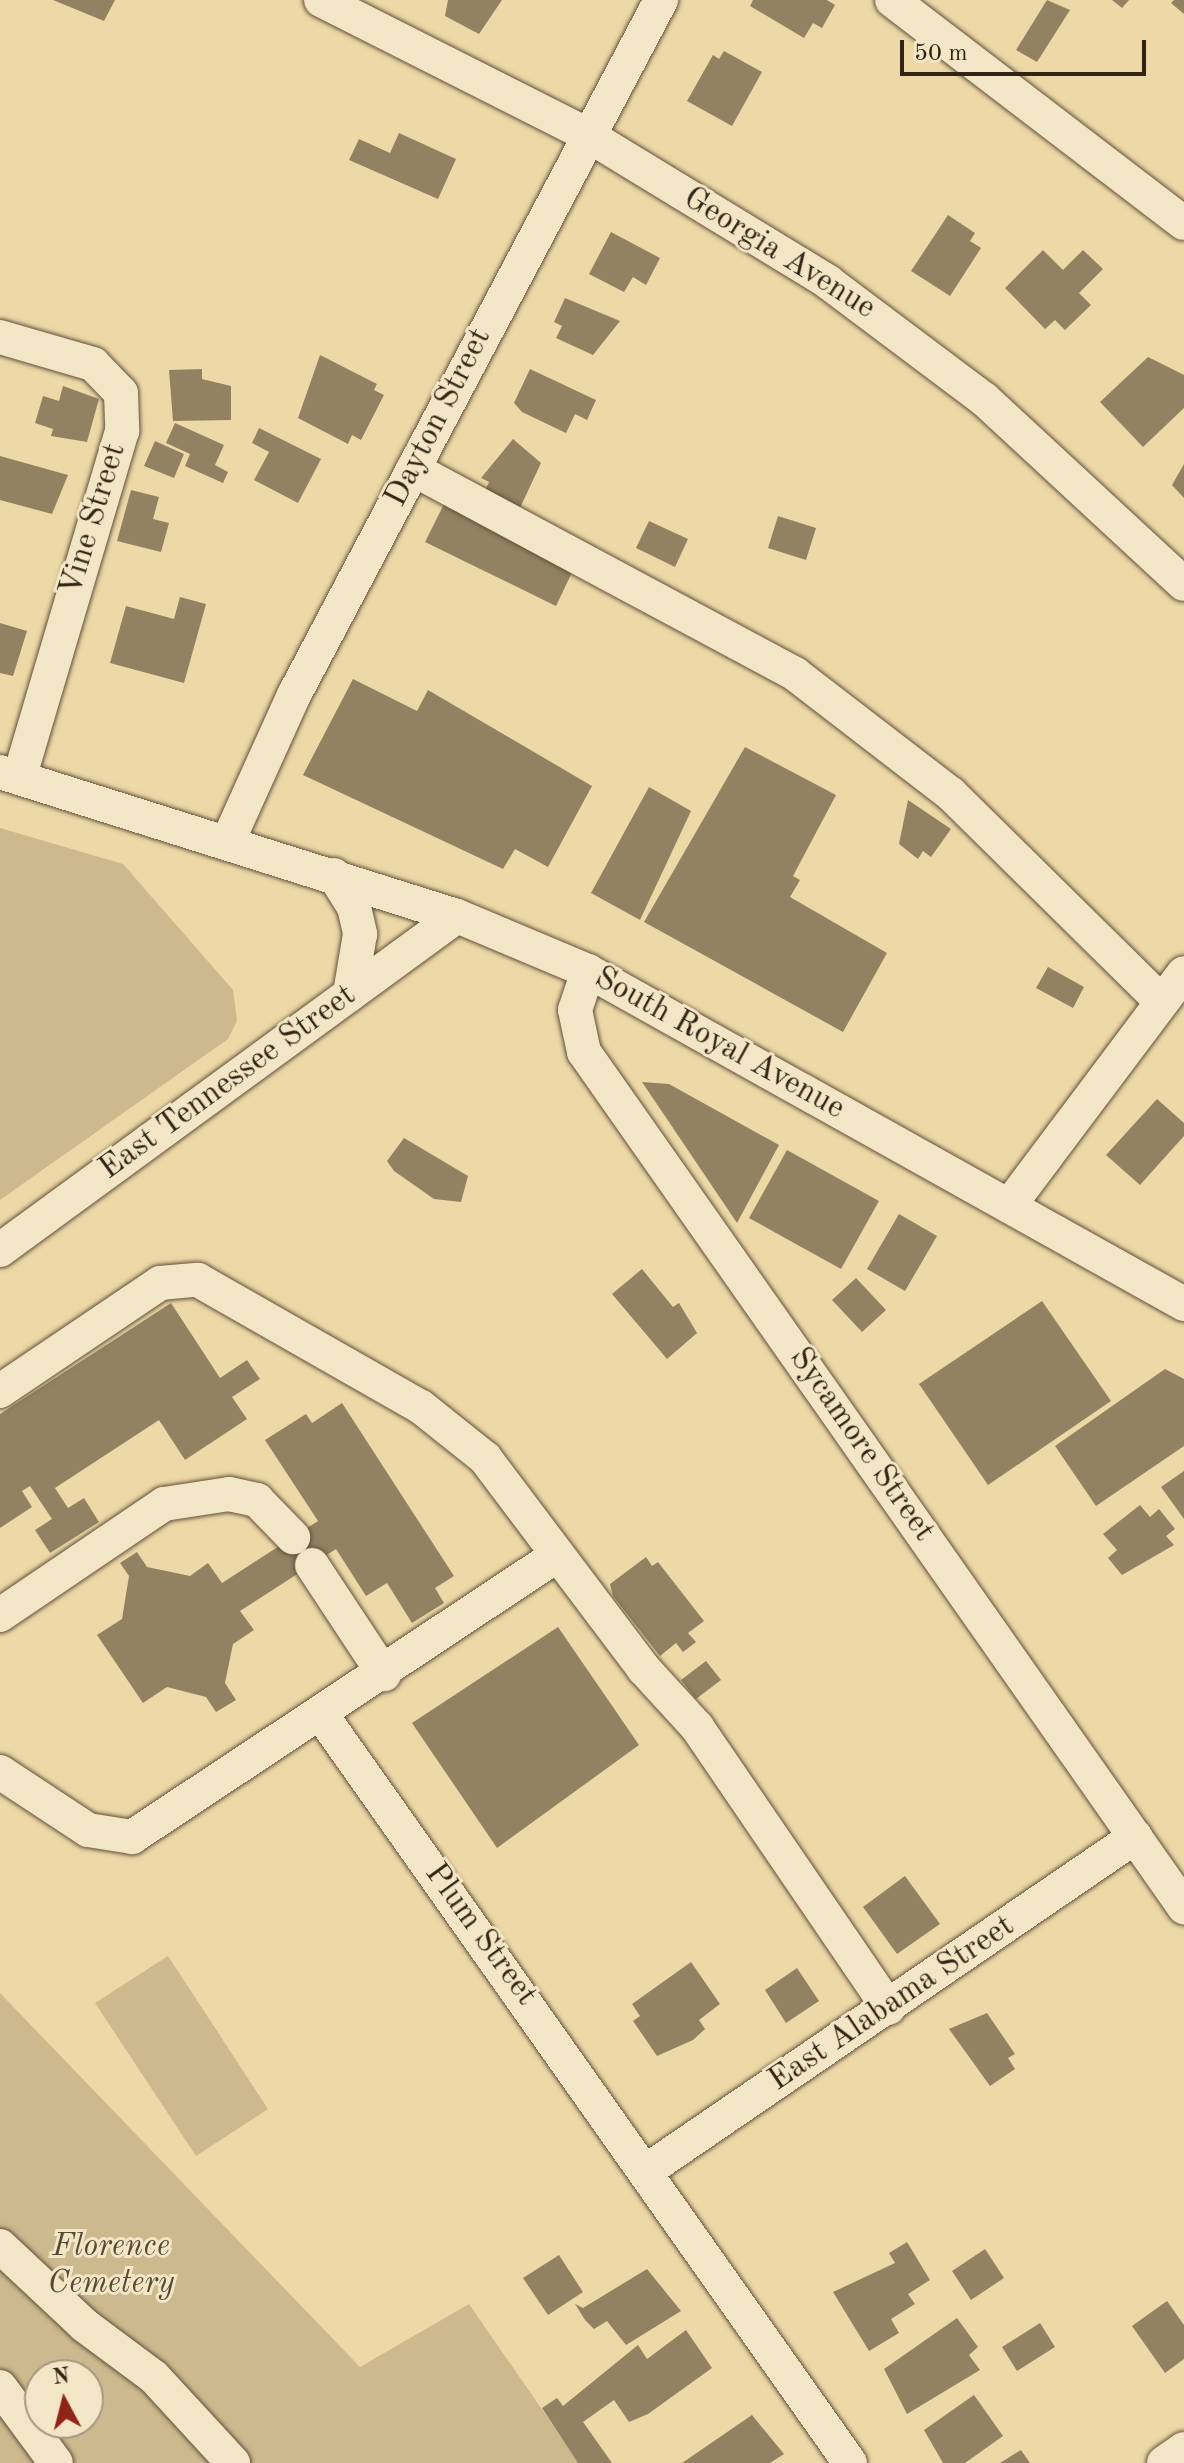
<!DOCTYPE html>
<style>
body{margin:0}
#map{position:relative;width:1184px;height:2463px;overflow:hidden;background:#edd8a7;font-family:"Old Standard TT",serif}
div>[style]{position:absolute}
.green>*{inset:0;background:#cdb98e}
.building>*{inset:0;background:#938261}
.roads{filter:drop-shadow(0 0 2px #60513a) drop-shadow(0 0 2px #60513a)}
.minor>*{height:34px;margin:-17px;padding:0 17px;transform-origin:17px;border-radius:17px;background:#f3e6c6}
span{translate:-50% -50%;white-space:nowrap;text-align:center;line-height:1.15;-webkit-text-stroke:6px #f3e6c6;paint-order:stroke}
.street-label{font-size:32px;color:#312415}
.park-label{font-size:32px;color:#584933;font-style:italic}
.north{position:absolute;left:24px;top:2359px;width:80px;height:80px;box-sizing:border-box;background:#f3e6c6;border:2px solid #a5987f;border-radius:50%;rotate:353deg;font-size:22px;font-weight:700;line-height:32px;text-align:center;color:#312415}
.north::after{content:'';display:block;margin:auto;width:28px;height:36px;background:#8f2418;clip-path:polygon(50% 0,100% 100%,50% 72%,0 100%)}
.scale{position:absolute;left:900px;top:40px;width:246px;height:36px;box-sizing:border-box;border:4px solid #312415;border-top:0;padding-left:10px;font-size:24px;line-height:28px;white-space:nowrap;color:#312415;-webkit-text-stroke:6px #f3e6c6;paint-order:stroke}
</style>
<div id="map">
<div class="green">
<div style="clip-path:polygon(0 828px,123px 864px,233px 990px,237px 1021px,228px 1039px,0 1200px)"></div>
<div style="clip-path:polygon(168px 1956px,268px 2109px,196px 2156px,95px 2003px)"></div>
<div style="clip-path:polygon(evenodd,0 1993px,360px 2367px,469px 2304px,579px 2463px,0 2463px,0 1993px,40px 2375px,88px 2375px,88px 2423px,40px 2423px,40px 2375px)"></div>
</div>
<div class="building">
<div style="clip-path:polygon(53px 0,115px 0,104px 21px)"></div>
<div style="clip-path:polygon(448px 0,502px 0,479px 34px,445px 16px)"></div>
<div style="clip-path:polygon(753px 0,827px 0,835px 5px,822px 28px,813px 23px,804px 38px,750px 6px)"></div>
<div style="clip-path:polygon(1047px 0,1070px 10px,1037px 62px,1016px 50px)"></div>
<div style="clip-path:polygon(1112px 0,1129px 0,1122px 8px)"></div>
<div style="clip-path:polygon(1174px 0,1184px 0,1184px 14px,1171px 3px)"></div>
<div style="clip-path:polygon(724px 51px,762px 72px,732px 126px,687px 101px,713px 55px,719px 59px)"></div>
<div style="clip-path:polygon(399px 133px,456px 159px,438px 199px,349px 160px,359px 139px,390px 153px)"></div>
<div style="clip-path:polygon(948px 215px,975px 233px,970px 241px,981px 248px,950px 296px,911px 271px)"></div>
<div style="clip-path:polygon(611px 232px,660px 258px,646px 285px,633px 277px,624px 292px,589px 274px)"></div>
<div style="clip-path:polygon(1043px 250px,1063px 270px,1083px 250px,1103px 269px,1079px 293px,1091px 305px,1065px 330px,1055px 320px,1045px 329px,1005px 288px)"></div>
<div style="clip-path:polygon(565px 298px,620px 321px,593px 355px,556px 338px,562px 326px,554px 322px)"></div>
<div style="clip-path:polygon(320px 355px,377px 384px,374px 390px,384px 395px,361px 440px,352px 435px,348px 444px,298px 418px)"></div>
<div style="clip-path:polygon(1148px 357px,1184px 375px,1184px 408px,1143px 447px,1100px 402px)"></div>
<div style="clip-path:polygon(202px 369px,202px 379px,231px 386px,231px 420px,173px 421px,169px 370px)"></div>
<div style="clip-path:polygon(530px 369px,596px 400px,587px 420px,575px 414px,566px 433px,522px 412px,514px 403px)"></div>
<div style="clip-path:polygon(63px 386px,99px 399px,87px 442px,51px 436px,53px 429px,35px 423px,43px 396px,59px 401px)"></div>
<div style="clip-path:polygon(175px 423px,224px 445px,215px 465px,228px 472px,223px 483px,185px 466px,190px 454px,166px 443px)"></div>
<div style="clip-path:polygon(259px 428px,321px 459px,298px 503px,254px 480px,269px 452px,252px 443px)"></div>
<div style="clip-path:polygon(513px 439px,541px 463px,520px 508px,485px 491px,489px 482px,481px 478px)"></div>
<div style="clip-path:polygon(155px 441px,184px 454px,174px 478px,144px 466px)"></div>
<div style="clip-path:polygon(0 456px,68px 475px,52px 514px,0 500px)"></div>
<div style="clip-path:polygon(1184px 464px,1184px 498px,1172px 485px)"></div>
<div style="clip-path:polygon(131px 490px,159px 497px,153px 519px,169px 523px,161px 552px,117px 541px)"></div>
<div style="clip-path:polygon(446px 500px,576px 564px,556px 606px,425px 542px)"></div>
<div style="clip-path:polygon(778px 516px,816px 528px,806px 560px,768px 548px)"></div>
<div style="clip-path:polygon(649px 521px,688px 539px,675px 567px,636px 548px)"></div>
<div style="clip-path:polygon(180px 597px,206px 604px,184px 683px,110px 663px,126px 606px,174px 619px)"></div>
<div style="clip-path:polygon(0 623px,27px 631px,13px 676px,0 673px)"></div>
<div style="clip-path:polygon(353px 679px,417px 711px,428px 690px,592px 786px,548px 867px,515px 849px,503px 869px,303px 775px)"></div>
<div style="clip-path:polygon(745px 747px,836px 795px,793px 876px,800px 880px,790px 897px,887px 953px,843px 1032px,644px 922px)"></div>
<div style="clip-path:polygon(649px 787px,691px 811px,640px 920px,591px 893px)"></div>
<div style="clip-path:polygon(908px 800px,951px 829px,931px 857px,923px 851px,918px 859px,899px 844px)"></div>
<div style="clip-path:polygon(1048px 967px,1084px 987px,1073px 1008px,1036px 988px)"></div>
<div style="clip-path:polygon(642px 1082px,669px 1084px,779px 1145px,737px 1223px)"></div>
<div style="clip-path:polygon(1157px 1099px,1184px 1123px,1184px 1136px,1140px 1185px,1106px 1155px)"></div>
<div style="clip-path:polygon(404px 1138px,468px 1176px,461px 1202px,434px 1199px,394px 1171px,387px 1161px)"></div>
<div style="clip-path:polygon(787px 1150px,879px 1201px,841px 1269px,749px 1218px)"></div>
<div style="clip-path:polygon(899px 1214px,937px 1236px,905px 1291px,867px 1269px)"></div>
<div style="clip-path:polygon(642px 1269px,673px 1307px,679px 1303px,697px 1333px,667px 1359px,612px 1294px)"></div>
<div style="clip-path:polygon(856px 1278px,886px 1310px,862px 1332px,832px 1300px)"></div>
<div style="clip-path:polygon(1042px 1301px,1111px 1401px,988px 1485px,919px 1384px)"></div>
<div style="clip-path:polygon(171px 1303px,220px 1378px,247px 1360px,260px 1379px,232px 1397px,247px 1419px,185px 1460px,159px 1420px,55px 1488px,68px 1508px,84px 1498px,99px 1522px,50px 1553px,35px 1530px,52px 1519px,30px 1486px,22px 1491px,32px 1507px,0 1528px,0 1414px)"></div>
<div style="clip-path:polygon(1165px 1369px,1184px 1379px,1184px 1446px,1096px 1506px,1055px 1446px)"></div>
<div style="clip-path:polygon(342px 1403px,454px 1576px,435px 1588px,444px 1603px,412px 1623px,387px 1583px,366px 1596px,336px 1549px,240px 1611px,254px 1630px,233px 1644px,225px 1683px,236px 1700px,216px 1712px,206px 1697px,167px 1687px,143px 1703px,97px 1635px,122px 1619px,129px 1576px,120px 1563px,137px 1552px,147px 1567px,190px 1576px,208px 1563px,222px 1583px,318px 1521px,265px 1440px,306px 1414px,312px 1423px)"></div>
<div style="clip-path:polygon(1184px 1471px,1184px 1519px,1161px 1487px)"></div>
<div style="clip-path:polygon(1140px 1505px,1150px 1517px,1159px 1509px,1175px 1529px,1166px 1536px,1174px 1545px,1122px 1575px,1108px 1558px,1117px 1550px,1103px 1534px)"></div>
<div style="clip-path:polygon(646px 1557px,652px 1566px,658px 1562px,704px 1621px,688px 1633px,696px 1642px,683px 1652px,676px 1643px,660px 1656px,613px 1596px,610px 1584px)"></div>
<div style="clip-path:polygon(558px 1627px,639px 1745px,497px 1848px,412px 1723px)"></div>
<div style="clip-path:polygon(706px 1661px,721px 1680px,696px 1699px,681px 1680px)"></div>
<div style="clip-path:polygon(905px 1876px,940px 1924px,897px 1954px,863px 1907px)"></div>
<div style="clip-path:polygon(691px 1962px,720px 2004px,699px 2020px,705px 2029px,693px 2040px,657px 2056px,633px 2021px,640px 2016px,632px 2004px)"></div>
<div style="clip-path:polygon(797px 1968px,819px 2001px,786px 2023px,765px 1990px)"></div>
<div style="clip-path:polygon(987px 2013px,1015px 2054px,1008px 2058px,1015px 2069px,990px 2086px,949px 2029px)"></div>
<div style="clip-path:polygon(907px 2242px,930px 2280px,908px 2294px,915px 2304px,891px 2319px,899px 2333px,869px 2351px,833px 2292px,895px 2263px,889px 2253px)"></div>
<div style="clip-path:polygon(985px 2249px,1004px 2278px,971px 2300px,952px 2271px)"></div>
<div style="clip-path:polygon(559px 2255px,583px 2292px,548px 2315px,523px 2278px)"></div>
<div style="clip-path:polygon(647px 2269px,681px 2311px,626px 2345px,607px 2321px,594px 2329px,585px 2320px,575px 2304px,583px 2308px)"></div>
<div style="clip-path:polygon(1167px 2301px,1184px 2325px,1184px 2359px,1165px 2373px,1132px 2326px)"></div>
<div style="clip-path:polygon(957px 2318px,978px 2347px,969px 2355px,980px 2370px,907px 2414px,884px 2369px)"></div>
<div style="clip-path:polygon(1040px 2323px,1055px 2347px,1017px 2371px,1002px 2347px)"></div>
<div style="clip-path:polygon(686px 2330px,712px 2368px,648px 2414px,629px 2422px,614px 2400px,583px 2422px,612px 2463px,578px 2463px,542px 2408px,557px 2398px,563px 2406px,638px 2345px,647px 2359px)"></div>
<div style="clip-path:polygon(974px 2395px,1003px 2436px,965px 2463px,943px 2463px,924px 2430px)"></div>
<div style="clip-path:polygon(752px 2415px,784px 2454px,770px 2463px,682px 2463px)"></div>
<div style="clip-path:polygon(1021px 2450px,1030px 2463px,1000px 2463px)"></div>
</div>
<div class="roads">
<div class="minor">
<div style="left:321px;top:0;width:297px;rotate:26.8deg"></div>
<div style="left:586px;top:134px;width:284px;rotate:31.4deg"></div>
<div style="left:828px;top:282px;width:195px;rotate:36.9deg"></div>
<div style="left:984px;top:399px;width:272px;rotate:42.8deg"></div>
<div style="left:892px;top:0;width:367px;rotate:37.4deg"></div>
<div style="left:0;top:337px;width:97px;rotate:16.2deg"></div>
<div style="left:93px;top:364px;width:40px;rotate:46deg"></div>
<div style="left:121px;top:393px;width:38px;rotate:88deg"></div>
<div style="left:122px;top:431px;width:362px;rotate:106.5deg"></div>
<div style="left:413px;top:469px;width:434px;rotate:28.2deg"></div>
<div style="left:795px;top:674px;width:197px;rotate:37.6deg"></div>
<div style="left:951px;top:794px;width:293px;rotate:44.6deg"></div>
<div style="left:0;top:772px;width:479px;rotate:17.5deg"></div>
<div style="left:457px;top:916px;width:142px;rotate:22.8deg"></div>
<div style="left:588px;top:971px;width:683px;rotate:29.19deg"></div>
<div style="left:228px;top:841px;width:160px;rotate:-65.7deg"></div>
<div style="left:294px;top:695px;width:786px;rotate:-62.16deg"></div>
<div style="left:334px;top:875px;width:38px;rotate:58deg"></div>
<div style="left:354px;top:907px;width:28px;rotate:77deg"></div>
<div style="left:360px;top:934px;width:61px;rotate:99.5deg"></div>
<div style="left:588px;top:971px;width:41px;rotate:108.4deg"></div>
<div style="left:575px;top:1010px;width:43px;rotate:77.9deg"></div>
<div style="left:584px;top:1052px;width:1045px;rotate:54.94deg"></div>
<div style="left:1009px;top:1206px;width:291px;rotate:-53.1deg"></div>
<div style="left:0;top:1250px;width:566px;rotate:-36.16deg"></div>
<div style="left:0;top:1391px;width:193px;rotate:-34deg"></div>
<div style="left:160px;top:1283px;width:38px;rotate:-5deg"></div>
<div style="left:198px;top:1280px;width:257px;rotate:29.7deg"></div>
<div style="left:421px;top:1407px;width:82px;rotate:38.6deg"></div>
<div style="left:485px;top:1458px;width:264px;rotate:53deg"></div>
<div style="left:644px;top:1669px;width:79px;rotate:47.6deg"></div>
<div style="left:697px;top:1727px;width:340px;rotate:55.7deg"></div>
<div style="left:312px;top:1565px;width:131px;rotate:56.6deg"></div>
<div style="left:0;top:1615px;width:198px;rotate:-34.1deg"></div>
<div style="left:164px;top:1504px;width:66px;rotate:-8.7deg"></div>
<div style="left:229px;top:1494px;width:29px;rotate:12deg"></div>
<div style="left:257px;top:1500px;width:52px;rotate:45.8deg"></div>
<div style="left:323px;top:1717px;width:913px;rotate:54.76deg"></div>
<div style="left:0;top:1772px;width:105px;rotate:33.4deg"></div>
<div style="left:88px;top:1830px;width:45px;rotate:9deg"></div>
<div style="left:132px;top:1837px;width:509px;rotate:-33.53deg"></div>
<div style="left:649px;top:2169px;width:589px;rotate:-34.34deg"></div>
<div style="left:0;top:2246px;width:115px;rotate:43.2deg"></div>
<div style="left:84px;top:2325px;width:87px;rotate:36.6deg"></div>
<div style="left:154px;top:2377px;width:117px;rotate:47.4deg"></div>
<div style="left:0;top:2387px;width:94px;rotate:53.6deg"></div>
<div style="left:1164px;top:2463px;width:24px;rotate:-35deg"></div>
</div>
</div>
<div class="street-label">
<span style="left:779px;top:254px;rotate:32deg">Georgia Avenue</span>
<span style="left:439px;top:418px;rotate:-63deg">Dayton Street</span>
<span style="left:94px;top:520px;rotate:-73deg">Vine Street</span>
<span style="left:719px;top:1044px;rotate:29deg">South Royal Avenue</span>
<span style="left:228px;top:1083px;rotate:-36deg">East Tennessee Street</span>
<span style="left:861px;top:1445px;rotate:55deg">Sycamore Street</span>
<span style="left:480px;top:1935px;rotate:54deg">Plum Street</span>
<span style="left:892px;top:2004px;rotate:-34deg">East Alabama Street</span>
</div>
<div class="park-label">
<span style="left:111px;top:2266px">Florence<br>Cemetery</span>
</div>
<div class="north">N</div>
<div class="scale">50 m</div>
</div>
